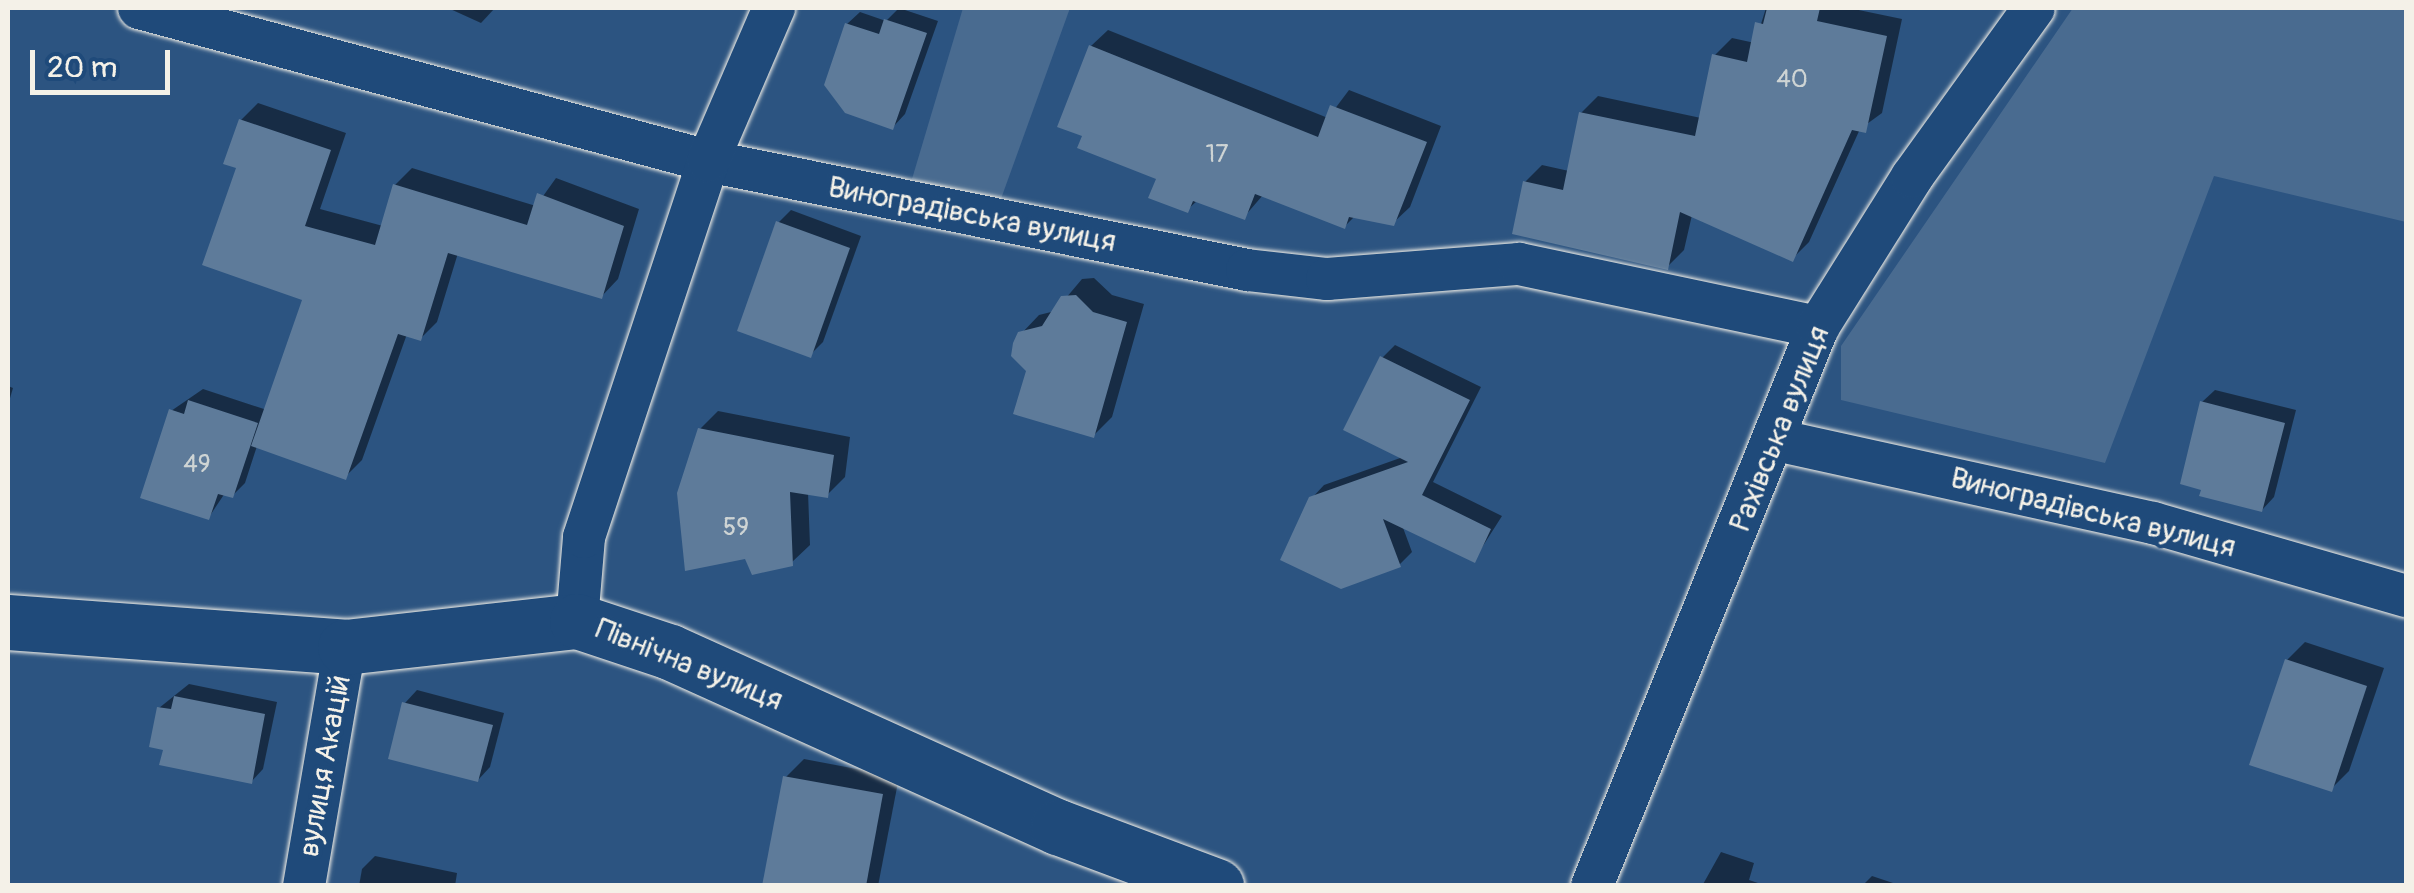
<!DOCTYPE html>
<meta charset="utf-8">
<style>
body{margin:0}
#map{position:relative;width:2414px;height:893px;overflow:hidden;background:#2c5481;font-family:Pangolin,sans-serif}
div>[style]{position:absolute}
.green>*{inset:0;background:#496b90}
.shadow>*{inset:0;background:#0007}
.building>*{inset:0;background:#5e7b9a}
.roads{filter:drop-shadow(0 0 2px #f4f1e8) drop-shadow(0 0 2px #f4f1e8)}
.street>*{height:42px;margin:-21px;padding:0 21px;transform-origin:21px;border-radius:21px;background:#1f4a7a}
.secondary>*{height:55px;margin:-27.5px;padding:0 27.5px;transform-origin:27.5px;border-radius:27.5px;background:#1f4a7a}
span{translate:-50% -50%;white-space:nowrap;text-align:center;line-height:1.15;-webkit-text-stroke:8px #1f4a7a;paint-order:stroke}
.number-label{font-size:25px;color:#ced4d4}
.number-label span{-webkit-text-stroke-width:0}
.street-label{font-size:30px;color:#f4f1e8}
.frame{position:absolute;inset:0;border:10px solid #f4f1e8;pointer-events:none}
.scale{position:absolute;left:30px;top:50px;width:140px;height:45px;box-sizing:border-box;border:5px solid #f4f1e8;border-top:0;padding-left:12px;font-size:30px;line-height:35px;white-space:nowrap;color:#f4f1e8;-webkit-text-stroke:8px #1f4a7a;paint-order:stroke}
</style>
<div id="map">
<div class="green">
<div style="clip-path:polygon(963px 8px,1070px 8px,998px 207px,912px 179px)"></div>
<div style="clip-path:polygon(2073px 8px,2406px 8px,2406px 222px,2214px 176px,2105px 463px,1841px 400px,1841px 346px)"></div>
</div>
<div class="shadow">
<div style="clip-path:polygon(448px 8px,495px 8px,481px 23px)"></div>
<div style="clip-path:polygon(899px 8px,938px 21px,905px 114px,893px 127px,847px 24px,860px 12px,886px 21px)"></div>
<div style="clip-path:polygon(1766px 8px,1849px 8px,1902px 19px,1882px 113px,1860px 129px,1809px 242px,1792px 259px,1692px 215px,1684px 250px,1667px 267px,1525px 182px,1542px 165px,1569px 171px,1581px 113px,1598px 96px,1701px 118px,1715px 55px,1732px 38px,1755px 43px)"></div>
<div style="clip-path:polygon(1108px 30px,1328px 118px,1349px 90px,1441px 126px,1410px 207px,1393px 223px,1355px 216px,1345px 226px,1263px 195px,1244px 217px,1198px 200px,1187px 210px,1159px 177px,1085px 135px,1091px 46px)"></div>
<div style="clip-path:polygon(258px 103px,346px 133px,320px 209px,383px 226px,395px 185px,412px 168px,536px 206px,556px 178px,639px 209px,618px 279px,601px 297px,458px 253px,437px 322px,420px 339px,407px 334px,362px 460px,345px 477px,257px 446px,245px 483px,232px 496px,225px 493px,209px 517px,171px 411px,203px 389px,267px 410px,305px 298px,239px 167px,241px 120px)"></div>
<div style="clip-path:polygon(791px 210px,861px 236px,823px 342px,810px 355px,778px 223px)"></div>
<div style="clip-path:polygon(1094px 278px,1112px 295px,1144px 304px,1112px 417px,1094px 435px,1029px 371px,1021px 334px,1039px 315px,1055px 311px,1082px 279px)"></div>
<div style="clip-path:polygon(1395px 345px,1481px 387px,1433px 482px,1502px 516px,1474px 560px,1402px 525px,1412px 552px,1399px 565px,1311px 499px,1324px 485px,1403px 457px,1382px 358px)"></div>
<div style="clip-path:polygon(8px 386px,13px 388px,8px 405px)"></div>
<div style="clip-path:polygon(2215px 390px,2296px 410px,2274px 497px,2262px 510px,2202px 402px)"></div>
<div style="clip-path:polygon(718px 411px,850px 437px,845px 477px,827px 495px,808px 492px,810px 545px,791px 563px,700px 429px)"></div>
<div style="clip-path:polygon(2305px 642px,2384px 668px,2349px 771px,2331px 789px,2287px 660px)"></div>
<div style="clip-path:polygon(189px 684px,277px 702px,263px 769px,251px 782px,166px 748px,159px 708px)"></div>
<div style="clip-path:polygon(417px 690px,504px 713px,490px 767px,478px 780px,405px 703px)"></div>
<div style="clip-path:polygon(804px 759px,899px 777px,878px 886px,779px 886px,786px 777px)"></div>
<div style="clip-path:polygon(1721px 852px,1754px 863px,1749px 880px,1767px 886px,1702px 886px)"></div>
<div style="clip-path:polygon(375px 856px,457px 873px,455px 886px,359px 886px,362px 869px)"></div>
<div style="clip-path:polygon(1872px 876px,1902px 886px,1862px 886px)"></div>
</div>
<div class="building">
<div style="clip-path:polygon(1767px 8px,1820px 8px,1817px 21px,1887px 36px,1866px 133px,1852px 130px,1793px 262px,1680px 212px,1668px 270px,1512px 234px,1523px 181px,1563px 190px,1579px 112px,1695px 136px,1712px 54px,1747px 62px,1755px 22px,1763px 24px)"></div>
<div style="clip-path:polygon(884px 19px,927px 33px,893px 130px,845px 113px,824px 85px,845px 23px,879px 34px)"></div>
<div style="clip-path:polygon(1089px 45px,1318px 137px,1330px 105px,1427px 142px,1394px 226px,1349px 217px,1345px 229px,1255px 194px,1245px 220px,1193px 201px,1188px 213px,1148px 198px,1156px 179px,1077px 148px,1082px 136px,1057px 127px)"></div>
<div style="clip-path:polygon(239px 119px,331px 150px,305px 226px,375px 245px,393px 184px,527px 225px,537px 193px,624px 226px,602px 299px,448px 253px,421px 341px,398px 334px,346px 480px,251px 446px,302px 300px,202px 265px,236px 168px,223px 164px)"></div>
<div style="clip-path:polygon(776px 221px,850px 248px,811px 358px,737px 331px)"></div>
<div style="clip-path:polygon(1076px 295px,1093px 312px,1127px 322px,1094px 438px,1013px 414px,1026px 371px,1011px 356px,1013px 343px,1018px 332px,1042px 326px,1061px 296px)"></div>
<div style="clip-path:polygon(1380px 356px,1470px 400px,1422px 495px,1491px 529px,1475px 563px,1383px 519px,1401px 567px,1341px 589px,1280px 560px,1309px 497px,1408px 462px,1343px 430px)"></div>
<div style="clip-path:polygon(188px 400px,258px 423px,233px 498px,218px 494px,209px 520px,140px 498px,169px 409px,184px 414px)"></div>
<div style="clip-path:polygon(2200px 401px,2285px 423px,2262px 512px,2199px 496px,2201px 490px,2180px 484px)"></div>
<div style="clip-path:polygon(698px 428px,834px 455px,828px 498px,790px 492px,793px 566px,752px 575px,745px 559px,685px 571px,677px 493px)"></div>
<div style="clip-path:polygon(2285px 659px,2367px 686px,2332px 792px,2249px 765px)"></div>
<div style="clip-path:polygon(174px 696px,265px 714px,252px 784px,159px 765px,163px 750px,149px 747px,157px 707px,171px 709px)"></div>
<div style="clip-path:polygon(402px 702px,493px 725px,478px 782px,388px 759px)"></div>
<div style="clip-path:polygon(783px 776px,883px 794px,866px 886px,762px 886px)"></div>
</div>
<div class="roads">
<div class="street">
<div style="left:139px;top:8px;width:589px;rotate:15.05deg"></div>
<div style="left:708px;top:161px;width:550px;rotate:11.43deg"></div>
<div style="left:1247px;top:270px;width:81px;rotate:6.4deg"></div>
<div style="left:1327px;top:279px;width:193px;rotate:-4.5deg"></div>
<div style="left:1519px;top:264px;width:306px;rotate:11.9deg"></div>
<div style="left:1776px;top:440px;width:386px;rotate:12.4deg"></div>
<div style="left:2153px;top:523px;width:263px;rotate:16.1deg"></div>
<div style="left:577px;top:621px;width:84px;rotate:-85.2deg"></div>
<div style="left:584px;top:537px;width:396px;rotate:-71.7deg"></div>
<div style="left:708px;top:161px;width:167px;rotate:-66.7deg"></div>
<div style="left:304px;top:886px;width:242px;rotate:-80.3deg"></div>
<div style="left:1592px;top:886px;width:603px;rotate:-67.99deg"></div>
<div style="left:1818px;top:327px;width:177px;rotate:-57.9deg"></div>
<div style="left:1912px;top:177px;width:208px;rotate:-54.2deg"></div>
</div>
<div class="secondary">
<div style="left:8px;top:622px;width:338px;rotate:4.2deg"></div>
<div style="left:345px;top:647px;width:233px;rotate:-6.4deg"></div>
<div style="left:577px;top:621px;width:98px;rotate:18.4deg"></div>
<div style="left:670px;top:652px;width:426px;rotate:24.3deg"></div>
<div style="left:1058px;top:827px;width:169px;rotate:20.5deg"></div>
</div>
</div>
<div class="number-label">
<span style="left:1792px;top:80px">40</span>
<span style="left:1217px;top:155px">17</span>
<span style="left:197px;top:465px">49</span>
<span style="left:736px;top:528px">59</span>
</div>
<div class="street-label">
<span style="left:972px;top:215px;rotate:11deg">Виноградівська вулиця</span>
<span style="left:1780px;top:429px;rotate:-68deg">Рахівська вулиця</span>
<span style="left:2093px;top:513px;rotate:14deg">Виноградівська вулиця</span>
<span style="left:689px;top:665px;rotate:22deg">Північна вулиця</span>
<span style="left:325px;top:766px;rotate:-80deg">вулиця Акацій</span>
</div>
<div class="frame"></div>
<div class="scale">20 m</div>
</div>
